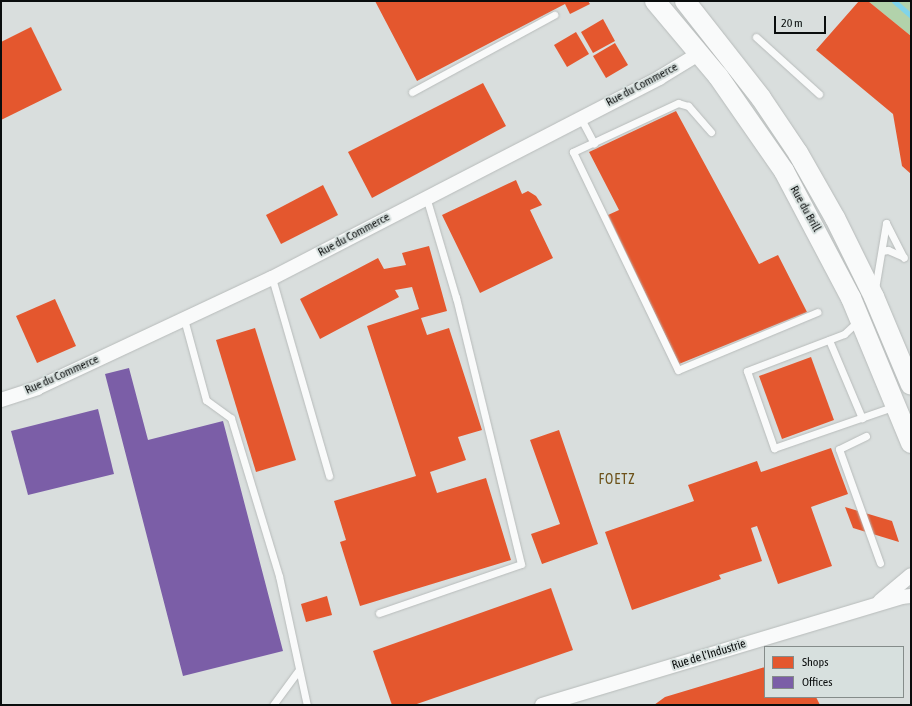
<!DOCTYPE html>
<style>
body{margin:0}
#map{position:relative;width:912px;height:706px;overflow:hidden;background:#d9dedd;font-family:"Asap Condensed",sans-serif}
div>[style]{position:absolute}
.green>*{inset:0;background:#b2d2ab}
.shops>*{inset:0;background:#e4572e}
.offices>*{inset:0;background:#7b5ea7}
.stream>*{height:5px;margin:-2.5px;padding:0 2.5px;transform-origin:2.5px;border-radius:2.5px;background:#7fd4ea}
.roads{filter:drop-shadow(0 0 1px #b7bbba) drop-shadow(0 0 1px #b7bbba)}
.lane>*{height:7px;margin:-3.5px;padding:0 3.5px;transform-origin:3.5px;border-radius:3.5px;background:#f9fafa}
.street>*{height:14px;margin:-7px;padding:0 7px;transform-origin:7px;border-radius:7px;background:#f9fafa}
.secondary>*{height:20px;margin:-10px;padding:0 10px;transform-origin:10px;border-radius:10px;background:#f9fafa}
span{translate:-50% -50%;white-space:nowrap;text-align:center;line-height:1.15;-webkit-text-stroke:4px #d7e0de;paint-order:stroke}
.street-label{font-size:12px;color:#0a0d0d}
.quarter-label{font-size:14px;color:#6e511a;letter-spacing:1px}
.frame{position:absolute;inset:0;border:2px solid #0a0d0d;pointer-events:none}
.legend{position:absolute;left:764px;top:646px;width:140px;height:52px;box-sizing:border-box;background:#d7e0de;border:1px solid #858c8a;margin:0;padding:5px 7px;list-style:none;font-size:12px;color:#0a0d0d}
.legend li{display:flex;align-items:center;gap:8px;height:20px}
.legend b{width:20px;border:1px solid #858c8a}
.scale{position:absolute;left:774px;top:16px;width:52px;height:18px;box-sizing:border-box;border:2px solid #0a0d0d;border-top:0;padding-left:5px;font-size:12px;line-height:14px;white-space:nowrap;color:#0a0d0d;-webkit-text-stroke:3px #d7e0de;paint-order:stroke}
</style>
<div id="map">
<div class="green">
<div style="clip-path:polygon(868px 1px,911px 1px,911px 36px)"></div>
</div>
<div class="shops">
<div style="clip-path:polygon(375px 1px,588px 1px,590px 4px,570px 14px,565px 4px,417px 81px)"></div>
<div style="clip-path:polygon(859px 1px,868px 1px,911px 36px,911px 174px,902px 166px,893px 114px,816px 50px)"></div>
<div style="clip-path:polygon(603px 19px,615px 41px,593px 53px,581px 32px)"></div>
<div style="clip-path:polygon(31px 27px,62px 90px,1px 120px,1px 42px)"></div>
<div style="clip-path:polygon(576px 32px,589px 54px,567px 67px,554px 45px)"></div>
<div style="clip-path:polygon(615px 43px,628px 65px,606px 78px,593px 56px)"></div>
<div style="clip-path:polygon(483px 83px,506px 126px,372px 198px,348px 152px)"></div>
<div style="clip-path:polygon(676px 111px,759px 264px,778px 255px,807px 312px,679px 364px,608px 215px,619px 210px,589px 152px)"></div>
<div style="clip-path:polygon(516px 180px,522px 194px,528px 191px,536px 196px,542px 205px,530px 210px,553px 258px,480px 293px,442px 215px)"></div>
<div style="clip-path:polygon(323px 185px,338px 215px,281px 244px,266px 215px)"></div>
<div style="clip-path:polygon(429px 246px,447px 311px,421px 318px,427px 335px,449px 328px,482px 430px,458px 437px,466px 460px,430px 472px,437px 493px,486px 478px,511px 560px,360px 606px,340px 542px,346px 540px,334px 501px,416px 476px,367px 326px,419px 309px,412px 287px,395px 290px,399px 297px,320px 339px,300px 299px,378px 258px,384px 269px,406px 265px,402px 253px)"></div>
<div style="clip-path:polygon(55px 299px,76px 346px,37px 363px,16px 316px)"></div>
<div style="clip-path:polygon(255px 328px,296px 460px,256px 472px,216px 340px)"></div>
<div style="clip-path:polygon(811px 357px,834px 420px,782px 439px,759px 376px)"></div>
<div style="clip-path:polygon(559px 430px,598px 544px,542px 564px,531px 534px,560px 524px,530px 440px)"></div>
<div style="clip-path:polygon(831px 448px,848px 494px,811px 507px,832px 566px,778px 584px,757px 526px,751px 528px,762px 561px,719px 575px,721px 579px,632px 610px,605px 532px,694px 501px,688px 485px,757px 461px,761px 472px)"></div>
<div style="clip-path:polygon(845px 507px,892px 521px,899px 542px,853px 528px)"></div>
<div style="clip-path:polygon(551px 588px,573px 650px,414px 705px,392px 705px,373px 651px)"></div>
<div style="clip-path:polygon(327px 596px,332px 615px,306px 622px,301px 604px)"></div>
<div style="clip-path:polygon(765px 667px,765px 697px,816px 697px,820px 705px,654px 705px,665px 697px)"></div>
</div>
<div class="offices">
<div style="clip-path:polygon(129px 368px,148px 440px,223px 421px,283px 651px,183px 676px,105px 374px)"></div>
<div style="clip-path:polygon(98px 409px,114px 474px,28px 495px,11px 431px)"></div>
</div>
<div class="stream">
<div style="left:894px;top:1px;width:23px;rotate:41deg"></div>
</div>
<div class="roads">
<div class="lane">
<div style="left:756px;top:37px;width:85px;rotate:42.1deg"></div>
<div style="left:412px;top:92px;width:162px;rotate:-28.5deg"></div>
<div style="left:580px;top:117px;width:30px;rotate:62deg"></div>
<div style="left:711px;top:132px;width:35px;rotate:-131deg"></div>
<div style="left:688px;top:106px;width:10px;rotate:-163deg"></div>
<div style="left:678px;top:103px;width:116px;rotate:155deg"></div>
<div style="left:573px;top:152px;width:242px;rotate:64.3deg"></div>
<div style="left:678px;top:370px;width:151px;rotate:-22.6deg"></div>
<div style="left:886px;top:223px;width:39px;rotate:63deg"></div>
<div style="left:882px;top:251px;width:6px;rotate:-9deg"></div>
<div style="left:888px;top:250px;width:17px;rotate:24deg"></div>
<div style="left:272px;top:278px;width:206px;rotate:73.9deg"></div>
<div style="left:875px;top:289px;width:67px;rotate:-80.5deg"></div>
<div style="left:184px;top:319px;width:84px;rotate:74.8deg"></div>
<div style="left:206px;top:400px;width:31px;rotate:36deg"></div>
<div style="left:231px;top:418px;width:165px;rotate:73.1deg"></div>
<div style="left:279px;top:576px;width:132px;rotate:77.8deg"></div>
<div style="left:858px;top:321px;width:19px;rotate:137deg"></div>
<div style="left:844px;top:334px;width:104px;rotate:159.1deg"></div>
<div style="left:747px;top:371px;width:82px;rotate:70.7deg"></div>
<div style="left:774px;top:448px;width:128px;rotate:-19.1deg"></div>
<div style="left:829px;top:340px;width:85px;rotate:67.1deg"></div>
<div style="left:866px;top:436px;width:30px;rotate:154deg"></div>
<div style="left:839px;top:449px;width:121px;rotate:70.2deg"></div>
<div style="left:379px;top:613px;width:150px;rotate:-19deg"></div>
<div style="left:521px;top:564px;width:274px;rotate:-103.7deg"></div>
<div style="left:456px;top:298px;width:105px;rotate:-106.5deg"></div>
<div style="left:273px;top:705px;width:42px;rotate:-53.7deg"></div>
</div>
<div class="street">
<div style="left:1px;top:400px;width:38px;rotate:-18deg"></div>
<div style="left:37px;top:388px;width:259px;rotate:-25.1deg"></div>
<div style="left:272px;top:278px;width:436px;rotate:-27.3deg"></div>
<div style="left:659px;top:78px;width:48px;rotate:-31.4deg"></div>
<div style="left:880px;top:601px;width:40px;rotate:-40deg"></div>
<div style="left:542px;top:705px;width:375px;rotate:-16.7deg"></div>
<div style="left:901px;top:597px;width:10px;rotate:-6deg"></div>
</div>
<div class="secondary">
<div style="left:655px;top:1px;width:98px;rotate:50deg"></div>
<div style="left:718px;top:76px;width:116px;rotate:55.2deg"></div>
<div style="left:784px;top:171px;width:144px;rotate:62.2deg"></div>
<div style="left:851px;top:298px;width:157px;rotate:67.5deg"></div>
<div style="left:685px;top:1px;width:123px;rotate:51.9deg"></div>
<div style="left:761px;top:98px;width:66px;rotate:56.1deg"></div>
<div style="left:798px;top:153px;width:75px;rotate:60.4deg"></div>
<div style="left:835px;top:218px;width:88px;rotate:63.7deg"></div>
<div style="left:874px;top:297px;width:95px;rotate:67.2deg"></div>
</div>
</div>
<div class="street-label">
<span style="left:642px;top:85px;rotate:-28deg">Rue du Commerce</span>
<span style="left:805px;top:209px;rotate:61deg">Rue du Brill</span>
<span style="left:354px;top:235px;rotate:-28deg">Rue du Commerce</span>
<span style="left:62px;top:375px;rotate:-24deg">Rue du Commerce</span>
<span style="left:709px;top:655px;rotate:-17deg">Rue de l'Industrie</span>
</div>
<div class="quarter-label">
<span style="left:617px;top:479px">FOETZ</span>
</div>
<div class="frame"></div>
<ul class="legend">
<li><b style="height:11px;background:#e4572e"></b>Shops</li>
<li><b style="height:11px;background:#7b5ea7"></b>Offices</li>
</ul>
<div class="scale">20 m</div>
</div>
